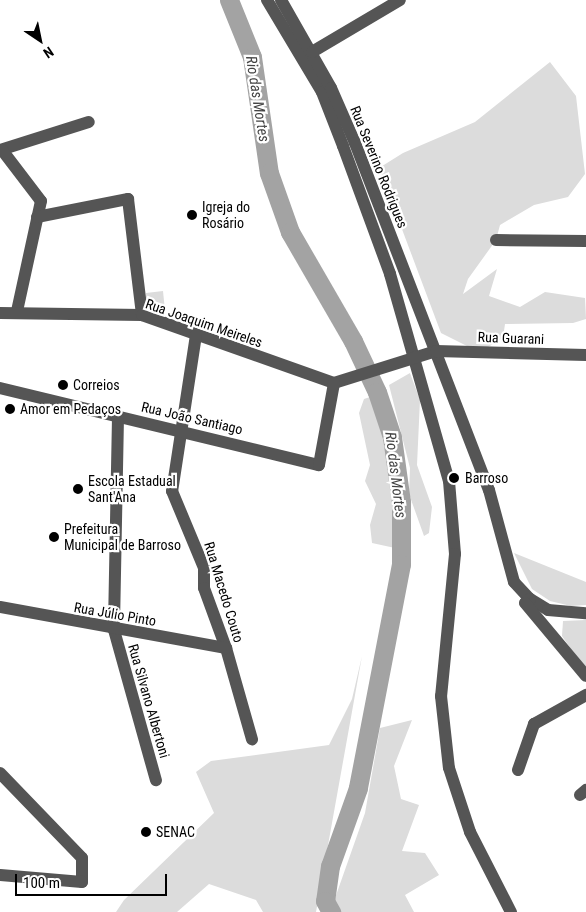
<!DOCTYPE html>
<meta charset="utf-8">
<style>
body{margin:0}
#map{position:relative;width:586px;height:912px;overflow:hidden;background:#fff;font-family:"Roboto Condensed",sans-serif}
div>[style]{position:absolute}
.green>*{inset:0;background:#dcdcdc}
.river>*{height:19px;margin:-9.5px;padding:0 9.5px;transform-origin:9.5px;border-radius:9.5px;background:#a3a3a3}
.minor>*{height:12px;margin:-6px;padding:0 6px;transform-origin:6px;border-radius:6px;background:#555}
.dots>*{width:14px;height:14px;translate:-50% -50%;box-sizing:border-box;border:2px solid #fff;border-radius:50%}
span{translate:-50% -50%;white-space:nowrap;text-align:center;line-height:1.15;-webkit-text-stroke:4.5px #fff;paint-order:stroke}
.street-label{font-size:14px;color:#000}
.poi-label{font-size:14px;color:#000}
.left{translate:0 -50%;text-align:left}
.water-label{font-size:15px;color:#444;font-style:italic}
.north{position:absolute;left:15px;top:15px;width:50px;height:50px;-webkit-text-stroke:4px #fff;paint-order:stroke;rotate:146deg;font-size:14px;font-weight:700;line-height:20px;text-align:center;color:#000}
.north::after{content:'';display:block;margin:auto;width:18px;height:22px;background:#000;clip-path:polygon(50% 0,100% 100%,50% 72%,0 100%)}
.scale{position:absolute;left:15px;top:874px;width:152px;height:22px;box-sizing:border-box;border:2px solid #000;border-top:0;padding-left:6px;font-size:15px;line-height:18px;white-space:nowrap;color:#000;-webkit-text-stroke:4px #fff;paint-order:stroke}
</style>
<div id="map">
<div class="green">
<div style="clip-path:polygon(550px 62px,576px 96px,585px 174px,568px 197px,534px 205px,500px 225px,496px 240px,468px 279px,463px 294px,497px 269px,489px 296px,520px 307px,545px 292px,585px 298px,586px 319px,573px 323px,505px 324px,503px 338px,483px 350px,467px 346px,441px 333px,379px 168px,403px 153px,475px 122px)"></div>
<div style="clip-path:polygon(163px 291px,165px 311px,145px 310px,146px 293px)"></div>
<div style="clip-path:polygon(410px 373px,420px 400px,417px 465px,432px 507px,429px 533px,424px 536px,409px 494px,410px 468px,389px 385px)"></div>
<div style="clip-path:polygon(373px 396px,387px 440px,396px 520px,395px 548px,372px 543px,370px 525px,376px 504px,365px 481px,370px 465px,359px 413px,364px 399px)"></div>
<div style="clip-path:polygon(514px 553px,586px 582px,586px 605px,571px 606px,550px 601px,532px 589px)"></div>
<div style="clip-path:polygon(586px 620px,586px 671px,562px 636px,563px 621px)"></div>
<div style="clip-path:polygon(362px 656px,316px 912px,263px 912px,256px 900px,209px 884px,177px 912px,116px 912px,124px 900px,214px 813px,196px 772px,211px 761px,329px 745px,352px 699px)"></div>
<div style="clip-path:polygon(412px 720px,394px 766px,401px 799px,419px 805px,402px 851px,425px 853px,439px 875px,405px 895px,414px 912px,341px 912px,334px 901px,365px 813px,380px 728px)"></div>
</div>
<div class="river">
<div style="left:229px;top:0;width:61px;rotate:68deg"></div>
<div style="left:252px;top:57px;width:117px;rotate:81.7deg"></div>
<div style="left:269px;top:173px;width:63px;rotate:70.4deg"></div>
<div style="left:290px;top:232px;width:126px;rotate:60deg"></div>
<div style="left:353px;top:341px;width:56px;rotate:64.8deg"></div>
<div style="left:377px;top:392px;width:47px;rotate:71.6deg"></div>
<div style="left:392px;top:437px;width:66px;rotate:82.1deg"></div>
<div style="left:401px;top:502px;width:62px;rotate:90deg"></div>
<div style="left:401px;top:564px;width:228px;rotate:100.9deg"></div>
<div style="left:358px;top:788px;width:83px;rotate:109.7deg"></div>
<div style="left:330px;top:866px;width:35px;rotate:98deg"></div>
<div style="left:325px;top:901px;width:13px;rotate:61deg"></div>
</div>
<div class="minor">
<div style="left:267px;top:0;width:107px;rotate:59.1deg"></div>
<div style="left:322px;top:92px;width:58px;rotate:68.7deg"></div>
<div style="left:343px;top:146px;width:136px;rotate:69.8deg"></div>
<div style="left:390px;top:274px;width:215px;rotate:74.1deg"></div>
<div style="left:449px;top:481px;width:73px;rotate:85.3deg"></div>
<div style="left:455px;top:554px;width:143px;rotate:95.6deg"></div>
<div style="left:441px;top:696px;width:72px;rotate:83.7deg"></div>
<div style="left:449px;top:768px;width:67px;rotate:71.8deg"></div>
<div style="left:470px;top:832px;width:90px;rotate:62.9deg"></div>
<div style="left:281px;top:0;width:101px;rotate:60.4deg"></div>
<div style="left:331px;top:88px;width:60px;rotate:66.4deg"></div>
<div style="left:355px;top:143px;width:372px;rotate:68.9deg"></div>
<div style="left:489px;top:490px;width:95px;rotate:74.8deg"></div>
<div style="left:514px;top:582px;width:23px;rotate:47deg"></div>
<div style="left:530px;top:599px;width:21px;rotate:31deg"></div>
<div style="left:548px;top:610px;width:38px;rotate:5deg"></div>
<div style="left:312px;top:52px;width:102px;rotate:-30.6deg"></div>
<div style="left:0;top:150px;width:93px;rotate:-17.5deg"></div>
<div style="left:2px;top:150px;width:64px;rotate:52.6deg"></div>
<div style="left:41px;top:201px;width:113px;rotate:102.3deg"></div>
<div style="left:37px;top:217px;width:93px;rotate:-11.2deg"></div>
<div style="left:128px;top:199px;width:117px;rotate:83.1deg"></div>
<div style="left:496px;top:240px;width:90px;rotate:0.6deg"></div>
<div style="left:0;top:313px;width:142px;rotate:0.8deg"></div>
<div style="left:142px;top:315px;width:204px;rotate:19.5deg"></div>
<div style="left:196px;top:335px;width:158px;rotate:98.7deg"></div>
<div style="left:172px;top:491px;width:83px;rotate:67.4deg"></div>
<div style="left:204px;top:568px;width:20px;rotate:90deg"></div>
<div style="left:204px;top:588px;width:64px;rotate:69.9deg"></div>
<div style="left:226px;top:648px;width:95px;rotate:74.1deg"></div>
<div style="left:334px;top:383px;width:107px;rotate:-17.4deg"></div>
<div style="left:436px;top:351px;width:150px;rotate:1.5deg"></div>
<div style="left:0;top:388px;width:328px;rotate:13.6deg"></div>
<div style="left:319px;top:465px;width:83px;rotate:-79.6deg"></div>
<div style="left:118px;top:417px;width:213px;rotate:91.1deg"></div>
<div style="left:114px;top:630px;width:156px;rotate:74.4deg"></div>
<div style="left:530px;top:599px;width:6px;rotate:141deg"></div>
<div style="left:525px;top:603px;width:95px;rotate:50.1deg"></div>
<div style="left:0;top:607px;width:230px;rotate:10.3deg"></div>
<div style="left:518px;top:770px;width:49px;rotate:-70.8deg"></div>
<div style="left:534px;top:724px;width:60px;rotate:-29.1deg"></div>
<div style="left:0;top:773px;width:118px;rotate:46deg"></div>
<div style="left:82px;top:858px;width:24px;rotate:90deg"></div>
<div style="left:82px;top:882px;width:82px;rotate:-175.1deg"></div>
<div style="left:580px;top:795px;width:8px;rotate:-40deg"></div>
</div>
<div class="dots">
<div style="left:192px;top:215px;background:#000"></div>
<div style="left:63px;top:385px;background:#000"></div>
<div style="left:10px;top:409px;background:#000"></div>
<div style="left:454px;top:478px;background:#000"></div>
<div style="left:78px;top:489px;background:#000"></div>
<div style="left:54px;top:537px;background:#000"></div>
<div style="left:146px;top:832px;background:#000"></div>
</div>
<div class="street-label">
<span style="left:379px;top:167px;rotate:68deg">Rua Severino Rodrigues</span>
<span style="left:204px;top:323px;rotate:19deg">Rua Joaquim Meireles</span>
<span style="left:511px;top:338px;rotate:2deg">Rua Guarani</span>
<span style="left:192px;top:418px;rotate:13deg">Rua João Santiago</span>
<span style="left:224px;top:592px;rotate:73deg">Rua Macedo Couto</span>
<span style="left:115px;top:614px;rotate:10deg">Rua Júlio Pinto</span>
<span style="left:149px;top:701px;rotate:74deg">Rua Silvano Albertoni</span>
</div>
<div class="poi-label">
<span class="left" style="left:202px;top:215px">Igreja do<br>Rosário</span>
<span class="left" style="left:73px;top:385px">Correios</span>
<span class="left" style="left:20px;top:409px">Amor em Pedaços</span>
<span class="left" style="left:465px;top:478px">Barroso</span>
<span class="left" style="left:88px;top:489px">Escola Estadual<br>Sant'Ana</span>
<span class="left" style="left:64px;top:537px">Prefeitura<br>Municipal de Barroso</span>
<span class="left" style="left:156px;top:832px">SENAC</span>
</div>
<div class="water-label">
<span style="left:257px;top:99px;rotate:81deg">Rio das Mortes</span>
<span style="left:395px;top:475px;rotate:83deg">Rio das Mortes</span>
</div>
<div class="north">N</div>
<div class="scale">100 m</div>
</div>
